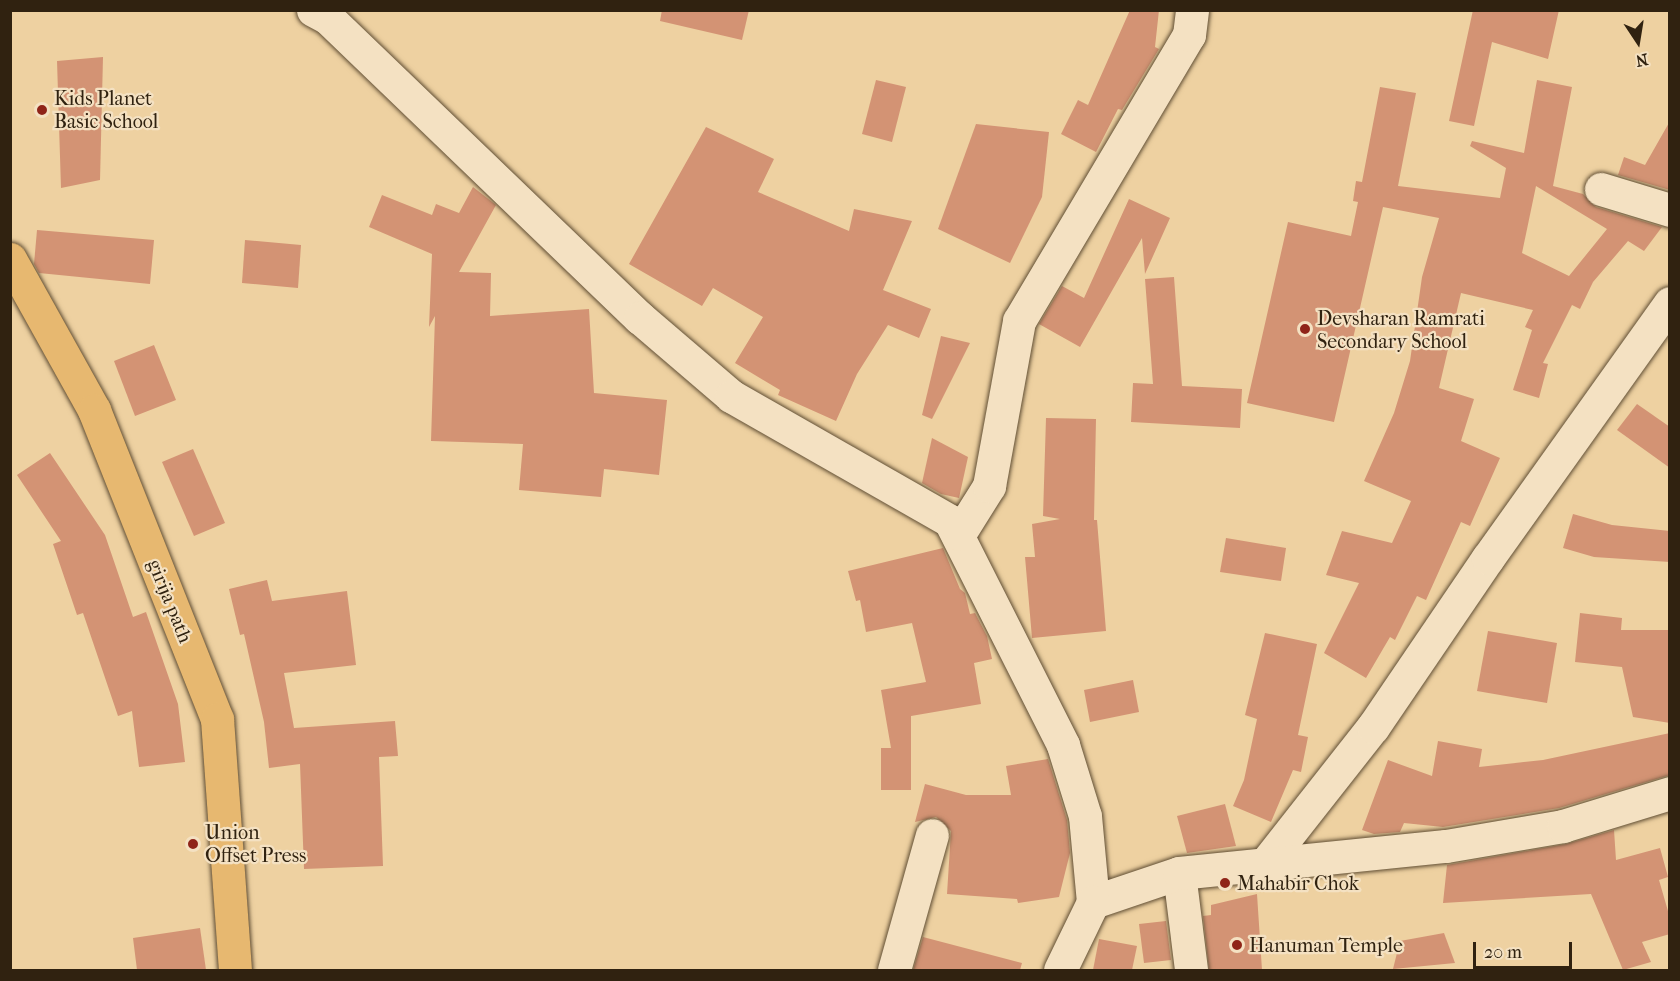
<!DOCTYPE html>
<style>
body{margin:0}
#map{position:relative;width:1680px;height:981px;overflow:hidden;background:#eed1a1;font-family:"IM FELL French Canon",serif}
div>[style]{position:absolute}
.building>*{inset:0;background:#d39374}
.roads{filter:drop-shadow(0 0 2px #604e34) drop-shadow(0 0 2px #604e34)}
.minor>*{height:33px;margin:-16.5px;padding:0 16.5px;transform-origin:16.5px;border-radius:16.5px;background:#f4e1c2}
.major>*{height:33px;margin:-16.5px;padding:0 16.5px;transform-origin:16.5px;border-radius:16.5px;background:#e7b870}
.dots>*{width:16px;height:16px;translate:-50% -50%;box-sizing:border-box;border:3px solid #f4e1c2;border-radius:50%}
span{translate:-50% -50%;white-space:nowrap;text-align:center;line-height:1.15;-webkit-text-stroke:4.5px #f4e1c2;paint-order:stroke}
.poi-label{font-size:20px;color:#302210}
.left{translate:0 -50%;text-align:left}
.street-label{font-size:20px;color:#302210}
.frame{position:absolute;inset:0;border:12px solid #302210;pointer-events:none}
.north{position:absolute;left:1608px;top:12px;width:60px;height:60px;-webkit-text-stroke:4px #f4e1c2;paint-order:stroke;rotate:168deg;font-size:16px;font-weight:700;line-height:24px;text-align:center;color:#302210}
.north::after{content:'';display:block;margin:auto;width:21px;height:27px;background:#302210;clip-path:polygon(50% 0,100% 100%,50% 72%,0 100%)}
.scale{position:absolute;left:1473px;top:942px;width:99px;height:27px;box-sizing:border-box;border:3px solid #302210;border-top:0;padding-left:8px;font-size:18px;line-height:21px;white-space:nowrap;color:#302210;-webkit-text-stroke:4px #f4e1c2;paint-order:stroke}
</style>
<div id="map">
<div class="building">
<div style="clip-path:polygon(662px 10px,749px 10px,742px 40px,660px 21px)"></div>
<div style="clip-path:polygon(1130px 10px,1159px 10px,1155px 47px,1159px 49px,1122px 110px,1118px 109px,1096px 152px,1061px 134px,1078px 100px,1088px 105px)"></div>
<div style="clip-path:polygon(1473px 10px,1559px 10px,1548px 59px,1492px 42px,1474px 126px,1449px 121px)"></div>
<div style="clip-path:polygon(103px 57px,100px 180px,61px 188px,57px 61px)"></div>
<div style="clip-path:polygon(876px 80px,906px 87px,892px 142px,862px 134px)"></div>
<div style="clip-path:polygon(evenodd,1537px 80px,1572px 87px,1553px 186px,1583px 194px,1596px 207px,1662px 227px,1644px 251px,1628px 241px,1593px 282px,1580px 309px,1572px 305px,1543px 363px,1548px 364px,1539px 398px,1513px 390px,1532px 330px,1525px 327px,1533px 310px,1461px 293px,1439px 388px,1474px 399px,1461px 441px,1500px 458px,1470px 526px,1461px 522px,1426px 600px,1417px 596px,1395px 640px,1390px 637px,1366px 678px,1324px 653px,1359px 583px,1326px 575px,1342px 531px,1392px 543px,1411px 501px,1364px 481px,1394px 413px,1410px 361px,1422px 277px,1439px 218px,1383px 207px,1334px 422px,1247px 403px,1288px 222px,1351px 236px,1358px 202px,1353px 201px,1356px 181px,1362px 182px,1380px 87px,1416px 93px,1398px 186px,1500px 198px,1506px 168px,1470px 146px,1472px 141px,1524px 153px,1537px 80px,1536px 186px,1607px 229px,1569px 276px,1522px 253px,1536px 186px)"></div>
<div style="clip-path:polygon(1670px 121px,1670px 190px,1618px 175px,1624px 157px,1645px 165px)"></div>
<div style="clip-path:polygon(976px 124px,1049px 132px,1042px 197px,1010px 263px,938px 229px)"></div>
<div style="clip-path:polygon(706px 127px,774px 159px,758px 192px,849px 231px,854px 209px,912px 221px,883px 290px,931px 309px,919px 338px,888px 325px,857px 374px,836px 421px,778px 395px,780px 390px,735px 363px,763px 317px,713px 288px,702px 306px,629px 264px)"></div>
<div style="clip-path:polygon(473px 187px,496px 205px,459px 272px,491px 273px,490px 316px,589px 309px,594px 393px,667px 400px,659px 475px,604px 469px,601px 497px,519px 490px,523px 444px,431px 441px,435px 316px,429px 327px,432px 254px,369px 227px,382px 195px,432px 215px,436px 204px,459px 213px)"></div>
<div style="clip-path:polygon(1129px 199px,1170px 218px,1145px 274px,1142px 238px,1080px 347px,1039px 324px,1062px 286px,1084px 298px)"></div>
<div style="clip-path:polygon(37px 230px,154px 240px,150px 284px,39px 273px,34px 264px)"></div>
<div style="clip-path:polygon(245px 240px,301px 245px,298px 288px,242px 283px)"></div>
<div style="clip-path:polygon(1174px 277px,1182px 386px,1242px 389px,1240px 428px,1131px 422px,1133px 383px,1153px 384px,1145px 279px)"></div>
<div style="clip-path:polygon(941px 336px,970px 343px,932px 419px,922px 415px)"></div>
<div style="clip-path:polygon(154px 345px,176px 400px,135px 416px,114px 361px)"></div>
<div style="clip-path:polygon(1637px 404px,1670px 427px,1670px 468px,1617px 430px)"></div>
<div style="clip-path:polygon(1046px 418px,1096px 419px,1094px 520px,1097px 520px,1106px 631px,1032px 638px,1025px 557px,1035px 557px,1032px 524px,1060px 519px,1043px 516px)"></div>
<div style="clip-path:polygon(932px 438px,968px 457px,959px 498px,941px 494px,922px 483px)"></div>
<div style="clip-path:polygon(193px 449px,225px 523px,194px 536px,162px 462px)"></div>
<div style="clip-path:polygon(50px 453px,105px 535px,133px 617px,146px 612px,178px 704px,185px 762px,139px 767px,132px 711px,118px 716px,83px 613px,77px 615px,53px 544px,61px 541px,17px 475px)"></div>
<div style="clip-path:polygon(1573px 514px,1612px 525px,1670px 531px,1670px 562px,1594px 557px,1563px 548px)"></div>
<div style="clip-path:polygon(1226px 538px,1286px 548px,1281px 581px,1220px 572px)"></div>
<div style="clip-path:polygon(943px 548px,960px 589px,965px 593px,970px 614px,975px 613px,987px 636px,992px 659px,974px 663px,981px 704px,911px 716px,911px 790px,881px 790px,881px 748px,891px 748px,881px 690px,926px 682px,912px 623px,866px 632px,860px 600px,856px 601px,848px 571px)"></div>
<div style="clip-path:polygon(267px 580px,272px 601px,347px 591px,356px 665px,284px 673px,294px 728px,395px 721px,398px 756px,379px 757px,383px 866px,304px 869px,300px 764px,269px 768px,264px 722px,244px 634px,240px 635px,229px 589px)"></div>
<div style="clip-path:polygon(1580px 613px,1622px 618px,1621px 630px,1670px 630px,1670px 723px,1633px 717px,1622px 667px,1575px 662px)"></div>
<div style="clip-path:polygon(1488px 631px,1557px 643px,1547px 703px,1477px 691px)"></div>
<div style="clip-path:polygon(1265px 633px,1317px 644px,1298px 735px,1308px 737px,1301px 772px,1293px 770px,1271px 822px,1233px 806px,1244px 780px,1257px 719px,1245px 715px)"></div>
<div style="clip-path:polygon(1133px 680px,1139px 712px,1090px 722px,1084px 690px)"></div>
<div style="clip-path:polygon(1670px 733px,1670px 775px,1559px 808px,1443px 827px,1404px 823px,1400px 832px,1374px 834px,1362px 830px,1388px 760px,1432px 776px,1438px 741px,1482px 749px,1479px 767px,1543px 760px)"></div>
<div style="clip-path:polygon(1048px 759px,1067px 820px,1070px 853px,1059px 897px,1018px 903px,1017px 899px,947px 894px,951px 831px,936px 817px,915px 822px,925px 784px,966px 795px,1011px 795px,1006px 766px)"></div>
<div style="clip-path:polygon(1225px 804px,1236px 846px,1187px 853px,1177px 816px)"></div>
<div style="clip-path:polygon(1614px 830px,1616px 860px,1660px 848px,1668px 877px,1659px 880px,1670px 918px,1670px 934px,1642px 942px,1651px 962px,1623px 970px,1591px 894px,1443px 903px,1447px 865px,1566px 844px)"></div>
<div style="clip-path:polygon(1257px 894px,1262px 970px,1209px 970px,1203px 916px,1211px 915px,1211px 905px)"></div>
<div style="clip-path:polygon(1166px 921px,1171px 960px,1144px 963px,1139px 924px)"></div>
<div style="clip-path:polygon(200px 928px,206px 970px,137px 970px,133px 938px)"></div>
<div style="clip-path:polygon(1444px 933px,1455px 963px,1393px 969px,1400px 941px)"></div>
<div style="clip-path:polygon(923px 937px,1022px 963px,1020px 970px,913px 970px)"></div>
<div style="clip-path:polygon(1099px 939px,1137px 946px,1132px 970px,1093px 970px)"></div>
</div>
<div class="roads">
<div class="minor">
<div style="left:313px;top:10px;width:17px;rotate:28deg"></div>
<div style="left:328px;top:18px;width:433px;rotate:43.9deg"></div>
<div style="left:640px;top:318px;width:120px;rotate:40.6deg"></div>
<div style="left:731px;top:396px;width:252px;rotate:29.7deg"></div>
<div style="left:950px;top:521px;width:251px;rotate:63.2deg"></div>
<div style="left:1063px;top:745px;width:74px;rotate:72.8deg"></div>
<div style="left:1085px;top:816px;width:86px;rotate:84.7deg"></div>
<div style="left:1601px;top:189px;width:72px;rotate:16.9deg"></div>
<div style="left:959px;top:534px;width:57px;rotate:-58deg"></div>
<div style="left:989px;top:486px;width:168px;rotate:-79.7deg"></div>
<div style="left:1019px;top:321px;width:333px;rotate:-59.3deg"></div>
<div style="left:1189px;top:35px;width:25px;rotate:-83deg"></div>
<div style="left:1265px;top:864px;width:174px;rotate:-51.8deg"></div>
<div style="left:1373px;top:727px;width:204px;rotate:-55.8deg"></div>
<div style="left:1488px;top:558px;width:313px;rotate:-54.5deg"></div>
<div style="left:1179px;top:873px;width:98px;rotate:82.9deg"></div>
<div style="left:1093px;top:902px;width:91px;rotate:-18.6deg"></div>
<div style="left:1179px;top:873px;width:268px;rotate:-5.8deg"></div>
<div style="left:1446px;top:846px;width:119px;rotate:-9.7deg"></div>
<div style="left:1563px;top:826px;width:112px;rotate:-17.1deg"></div>
<div style="left:894px;top:970px;width:140px;rotate:-74.3deg"></div>
<div style="left:1060px;top:970px;width:76px;rotate:-64.1deg"></div>
</div>
<div class="major">
<div style="left:10px;top:259px;width:173px;rotate:60.9deg"></div>
<div style="left:94px;top:410px;width:333px;rotate:68.3deg"></div>
<div style="left:217px;top:719px;width:252px;rotate:85.9deg"></div>
</div>
</div>
<div class="dots">
<div style="left:42px;top:110px;background:#8f2418"></div>
<div style="left:1305px;top:329px;background:#8f2418"></div>
<div style="left:193px;top:844px;background:#8f2418"></div>
<div style="left:1225px;top:883px;background:#8f2418"></div>
<div style="left:1237px;top:945px;background:#8f2418"></div>
</div>
<div class="poi-label">
<span class="left" style="left:54px;top:110px">Kids Planet<br>Basic School</span>
<span class="left" style="left:1317px;top:330px">Devsharan Ramrati<br>Secondary School</span>
<span class="left" style="left:205px;top:844px">Union<br>Offset Press</span>
<span class="left" style="left:1237px;top:883px">Mahabir Chok</span>
<span class="left" style="left:1249px;top:945px">Hanuman Temple</span>
</div>
<div class="street-label">
<span style="left:170px;top:601px;rotate:68deg">girija path</span>
</div>
<div class="frame"></div>
<div class="north">N</div>
<div class="scale">20 m</div>
</div>
